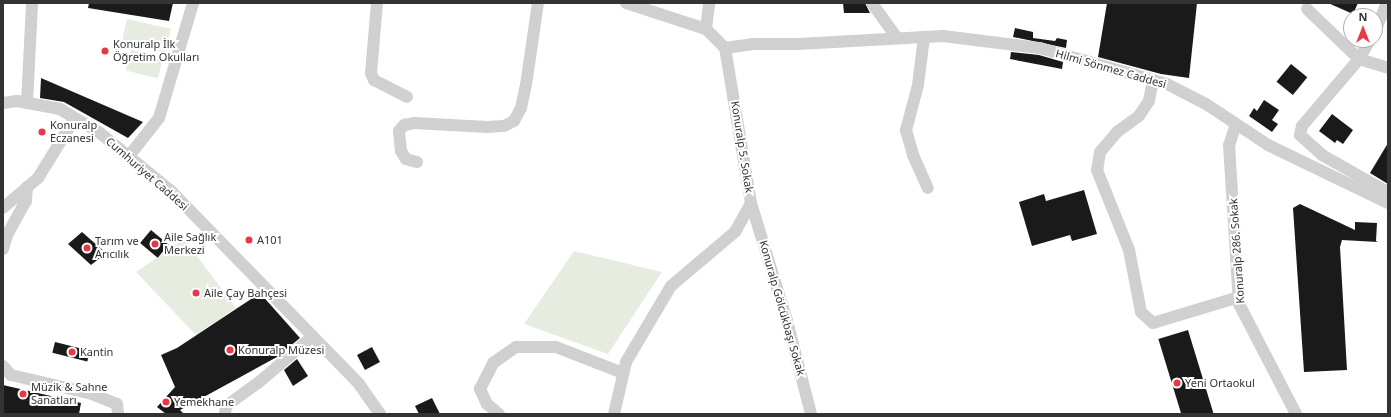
<!DOCTYPE html>
<meta charset="utf-8">
<style>
body{margin:0}
#map{position:relative;width:1391px;height:417px;overflow:hidden;background:#fff;font-family:"Noto Sans",sans-serif}
div>[style]{position:absolute}
.green>*{inset:0;background:#e6ecdf;transform-origin:0 0}
.building>*{inset:0;background:#1a1a1a;transform-origin:0 0}
.minor>*{height:12px;margin:-6px;padding:0 6px;transform-origin:6px;border-radius:6px;background:#d0d0d0}
.dots>*{width:11px;height:11px;translate:-50% -50%;box-sizing:border-box;border:2px solid #fff;border-radius:50%}
span{translate:-50% -50%;white-space:nowrap;text-align:center;line-height:1.15;-webkit-text-stroke:4px #fff;paint-order:stroke}
.poi-label{font-size:11px;color:#333}
.left{translate:0 -50%;text-align:left}
.street-label{font-size:11px;color:#333}
.frame{position:absolute;inset:0;border:4px solid #333;pointer-events:none}
.north{position:absolute;left:1343px;top:8px;width:40px;height:40px;box-sizing:border-box;background:#fff;border:1px solid #adadad;border-radius:50%;rotate:0deg;font-size:11px;font-weight:700;line-height:16px;text-align:center;color:#333}
.north::after{content:'';display:block;margin:auto;width:14px;height:18px;background:#e63946;clip-path:polygon(50% 0,100% 100%,50% 72%,0 100%)}
</style>
<div id="map">
<div class="green">
<div style="left:127px;top:19px;width:45px;height:24px;rotate:13deg"></div>
<div style="left:131px;top:50px;width:33px;height:21px;rotate:14deg"></div>
<div style="clip-path:polygon(184px 239px,236px 308px,196px 335px,136px 272px)"></div>
<div style="clip-path:polygon(574px 251px,662px 272px,608px 354px,524px 324px)"></div>
</div>
<div class="building">
<div style="clip-path:polygon(89px 3px,173px 3px,169px 21px,88px 8px)"></div>
<div style="clip-path:polygon(843px 3px,865px 3px,870px 13px,844px 13px)"></div>
<div style="clip-path:polygon(1107px 3px,1197px 3px,1189px 78px,1161px 74px,1098px 57px)"></div>
<div style="clip-path:polygon(1328px 3px,1358px 3px,1353px 14px)"></div>
<div style="clip-path:polygon(1015px 28px,1033px 32px,1033px 38px,1055px 41px,1057px 38px,1067px 40px,1066px 48px,1013px 37px)"></div>
<div style="clip-path:polygon(1011px 52px,1039px 55px,1063px 62px,1062px 69px,1010px 59px)"></div>
<div style="left:1291px;top:64px;width:21px;height:23px;rotate:39deg"></div>
<div style="clip-path:polygon(41px 78px,143px 122px,128px 138px,64px 102px,40px 98px)"></div>
<div style="clip-path:polygon(1264px 100px,1279px 110px,1272px 120px,1278px 124px,1272px 132px,1249px 116px,1254px 108px,1257px 111px)"></div>
<div style="clip-path:polygon(1332px 114px,1353px 130px,1343px 144px,1337px 140px,1335px 143px,1319px 131px)"></div>
<div style="clip-path:polygon(1388px 143px,1388px 184px,1370px 173px)"></div>
<div style="clip-path:polygon(1084px 190px,1097px 234px,1072px 241px,1070px 235px,1032px 246px,1019px 202px,1044px 194px,1046px 201px)"></div>
<div style="clip-path:polygon(1300px 204px,1355px 230px,1355px 222px,1377px 223px,1376px 241px,1378px 242px,1342px 240px,1340px 247px,1347px 370px,1304px 372px,1293px 208px)"></div>
<div style="left:151px;top:230px;width:23px;height:17px;rotate:40deg"></div>
<div style="clip-path:polygon(82px 232px,106px 253px,91px 265px,68px 244px)"></div>
<div style="clip-path:polygon(260px 293px,300px 338px,277px 357px,180px 410px,184px 414px,166px 414px,157px 407px,175px 387px,161px 355px,177px 348px)"></div>
<div style="left:1188px;top:330px;width:88px;height:31px;rotate:73deg"></div>
<div style="left:55px;top:342px;width:36px;height:11px;rotate:14deg"></div>
<div style="left:372px;top:347px;width:17px;height:17px;rotate:62deg"></div>
<div style="clip-path:polygon(297px 359px,308px 376px,293px 386px,284px 370px)"></div>
<div style="clip-path:polygon(3px 385px,81px 403px,79px 414px,3px 413px)"></div>
<div style="clip-path:polygon(432px 398px,440px 414px,419px 414px,415px 406px)"></div>
</div>
<div class="minor">
<div style="left:377px;top:3px;width:70px;rotate:94.9deg"></div>
<div style="left:371px;top:73px;width:8px;rotate:67deg"></div>
<div style="left:374px;top:80px;width:37px;rotate:27deg"></div>
<div style="left:626px;top:3px;width:84px;rotate:18deg"></div>
<div style="left:706px;top:29px;width:27px;rotate:45deg"></div>
<div style="left:872px;top:3px;width:43px;rotate:54.5deg"></div>
<div style="left:1307px;top:9px;width:72px;rotate:43.9deg"></div>
<div style="left:1359px;top:59px;width:30px;rotate:17deg"></div>
<div style="left:706px;top:29px;width:26px;rotate:-83deg"></div>
<div style="left:1375px;top:31px;width:30px;rotate:-67deg"></div>
<div style="left:924px;top:37px;width:48px;rotate:97.1deg"></div>
<div style="left:918px;top:85px;width:47px;rotate:104.9deg"></div>
<div style="left:906px;top:130px;width:26px;rotate:74deg"></div>
<div style="left:913px;top:155px;width:36px;rotate:66deg"></div>
<div style="left:1370px;top:40px;width:22px;rotate:120deg"></div>
<div style="left:1359px;top:59px;width:88px;rotate:130.4deg"></div>
<div style="left:1302px;top:126px;width:9px;rotate:103deg"></div>
<div style="left:1300px;top:135px;width:30px;rotate:42deg"></div>
<div style="left:1322px;top:155px;width:71px;rotate:29.4deg"></div>
<div style="left:1384px;top:190px;width:9px;rotate:63deg"></div>
<div style="left:725px;top:48px;width:27px;rotate:-8deg"></div>
<div style="left:752px;top:44px;width:46px"></div>
<div style="left:798px;top:44px;width:145px;rotate:-3.2deg"></div>
<div style="left:943px;top:36px;width:98px;rotate:7.1deg"></div>
<div style="left:1040px;top:48px;width:132px;rotate:15.8deg"></div>
<div style="left:1167px;top:84px;width:44px;rotate:27.1deg"></div>
<div style="left:1206px;top:104px;width:74px;rotate:33.5deg"></div>
<div style="left:1268px;top:145px;width:133px;rotate:25.8deg"></div>
<div style="left:1153px;top:80px;width:21px;rotate:101deg"></div>
<div style="left:1149px;top:101px;width:18px;rotate:124deg"></div>
<div style="left:1139px;top:116px;width:27px;rotate:144deg"></div>
<div style="left:1117px;top:132px;width:26px;rotate:130deg"></div>
<div style="left:1100px;top:152px;width:18px;rotate:99deg"></div>
<div style="left:1097px;top:170px;width:86px;rotate:68.2deg"></div>
<div style="left:1129px;top:250px;width:63px;rotate:79deg"></div>
<div style="left:1141px;top:312px;width:16px;rotate:43deg"></div>
<div style="left:1153px;top:323px;width:90px;rotate:-16.8deg"></div>
<div style="left:3px;top:103px;width:14px;rotate:-8deg"></div>
<div style="left:17px;top:101px;width:44px;rotate:10.5deg"></div>
<div style="left:60px;top:109px;width:47px;rotate:31deg"></div>
<div style="left:100px;top:133px;width:90px;rotate:39.2deg"></div>
<div style="left:170px;top:190px;width:271px;rotate:45.7deg"></div>
<div style="left:359px;top:384px;width:37px;rotate:55deg"></div>
<div style="left:27px;top:103px;width:100px;rotate:-87.1deg"></div>
<div style="left:1236px;top:124px;width:22px;rotate:108deg"></div>
<div style="left:1229px;top:145px;width:159px;rotate:86.4deg"></div>
<div style="left:1239px;top:304px;width:124px;rotate:62.6deg"></div>
<div style="left:129px;top:156px;width:48px;rotate:-51.7deg"></div>
<div style="left:159px;top:118px;width:120px;rotate:-73.5deg"></div>
<div style="left:417px;top:162px;width:11px;rotate:-165deg"></div>
<div style="left:406px;top:159px;width:9px;rotate:-122deg"></div>
<div style="left:401px;top:151px;width:20px;rotate:-96deg"></div>
<div style="left:399px;top:131px;width:8px;rotate:-50deg"></div>
<div style="left:404px;top:125px;width:10px;rotate:-11deg"></div>
<div style="left:414px;top:123px;width:74px;rotate:3.1deg"></div>
<div style="left:488px;top:127px;width:16px;rotate:-4deg"></div>
<div style="left:504px;top:126px;width:11px;rotate:-27deg"></div>
<div style="left:514px;top:121px;width:15px;rotate:-62deg"></div>
<div style="left:521px;top:108px;width:24px;rotate:-78deg"></div>
<div style="left:526px;top:85px;width:83px;rotate:-81.7deg"></div>
<div style="left:751px;top:203px;width:123px;rotate:73deg"></div>
<div style="left:787px;top:321px;width:96px;rotate:75.5deg"></div>
<div style="left:3px;top:208px;width:46px;rotate:-40.6deg"></div>
<div style="left:38px;top:178px;width:70px;rotate:-58.3deg"></div>
<div style="left:3px;top:249px;width:15px;rotate:-74deg"></div>
<div style="left:7px;top:235px;width:39px;rotate:-61deg"></div>
<div style="left:26px;top:201px;width:14px;rotate:-86deg"></div>
<div style="left:3px;top:366px;width:12px;rotate:48deg"></div>
<div style="left:11px;top:375px;width:83px;rotate:13.2deg"></div>
<div style="left:92px;top:394px;width:27px;rotate:22deg"></div>
<div style="left:117px;top:404px;width:10px;rotate:84deg"></div>
<div style="left:225px;top:414px;width:8px;rotate:-83deg"></div>
<div style="left:226px;top:406px;width:39px;rotate:-36deg"></div>
<div style="left:258px;top:383px;width:72px;rotate:-40.5deg"></div>
<div style="left:499px;top:414px;width:16px;rotate:-140deg"></div>
<div style="left:487px;top:404px;width:17px;rotate:-115deg"></div>
<div style="left:480px;top:389px;width:29px;rotate:-63deg"></div>
<div style="left:493px;top:363px;width:28px;rotate:-35deg"></div>
<div style="left:516px;top:347px;width:40px"></div>
<div style="left:556px;top:347px;width:72px;rotate:21.2deg"></div>
<div style="left:614px;top:414px;width:53px;rotate:-77deg"></div>
<div style="left:626px;top:362px;width:88px;rotate:-59.4deg"></div>
<div style="left:671px;top:286px;width:84px;rotate:-40.2deg"></div>
<div style="left:735px;top:232px;width:33px;rotate:-61deg"></div>
<div style="left:751px;top:203px;width:157px;rotate:-99.5deg"></div>
</div>
<div class="dots">
<div style="left:105px;top:51px;background:#e63946"></div>
<div style="left:42px;top:132px;background:#e63946"></div>
<div style="left:249px;top:240px;background:#e63946"></div>
<div style="left:155px;top:244px;background:#e63946"></div>
<div style="left:87px;top:248px;background:#e63946"></div>
<div style="left:196px;top:293px;background:#e63946"></div>
<div style="left:230px;top:350px;background:#e63946"></div>
<div style="left:72px;top:352px;background:#e63946"></div>
<div style="left:1177px;top:383px;background:#e63946"></div>
<div style="left:23px;top:394px;background:#e63946"></div>
<div style="left:166px;top:402px;background:#e63946"></div>
</div>
<div class="poi-label">
<span class="left" style="left:113px;top:51px">Konuralp İlk<br>Öğretim Okulları</span>
<span class="left" style="left:50px;top:132px">Konuralp<br>Eczanesi</span>
<span class="left" style="left:164px;top:244px">Aile Sağlık<br>Merkezi</span>
<span class="left" style="left:257px;top:240px">A101</span>
<span class="left" style="left:95px;top:248px">Tarım ve<br>Arıcılık</span>
<span class="left" style="left:204px;top:293px">Aile Çay Bahçesi</span>
<span class="left" style="left:238px;top:350px">Konuralp Müzesi</span>
<span class="left" style="left:80px;top:352px">Kantin</span>
<span class="left" style="left:1185px;top:383px">Yeni Ortaokul</span>
<span class="left" style="left:31px;top:394px">Müzik &amp; Sahne<br>Sanatları</span>
<span class="left" style="left:174px;top:402px">Yemekhane</span>
</div>
<div class="street-label">
<span style="left:1111px;top:69px;rotate:16deg">Hilmi Sönmez Caddesi</span>
<span style="left:742px;top:147px;rotate:81deg">Konuralp 5. Sokak</span>
<span style="left:147px;top:174px;rotate:41deg">Cumhuriyet Caddesi</span>
<span style="left:1237px;top:251px;rotate:-94deg">Konuralp 286. Sokak</span>
<span style="left:782px;top:308px;rotate:74deg">Konuralp Gölcükbaşı Sokak</span>
</div>
<div class="frame"></div>
<div class="north">N</div>
</div>
